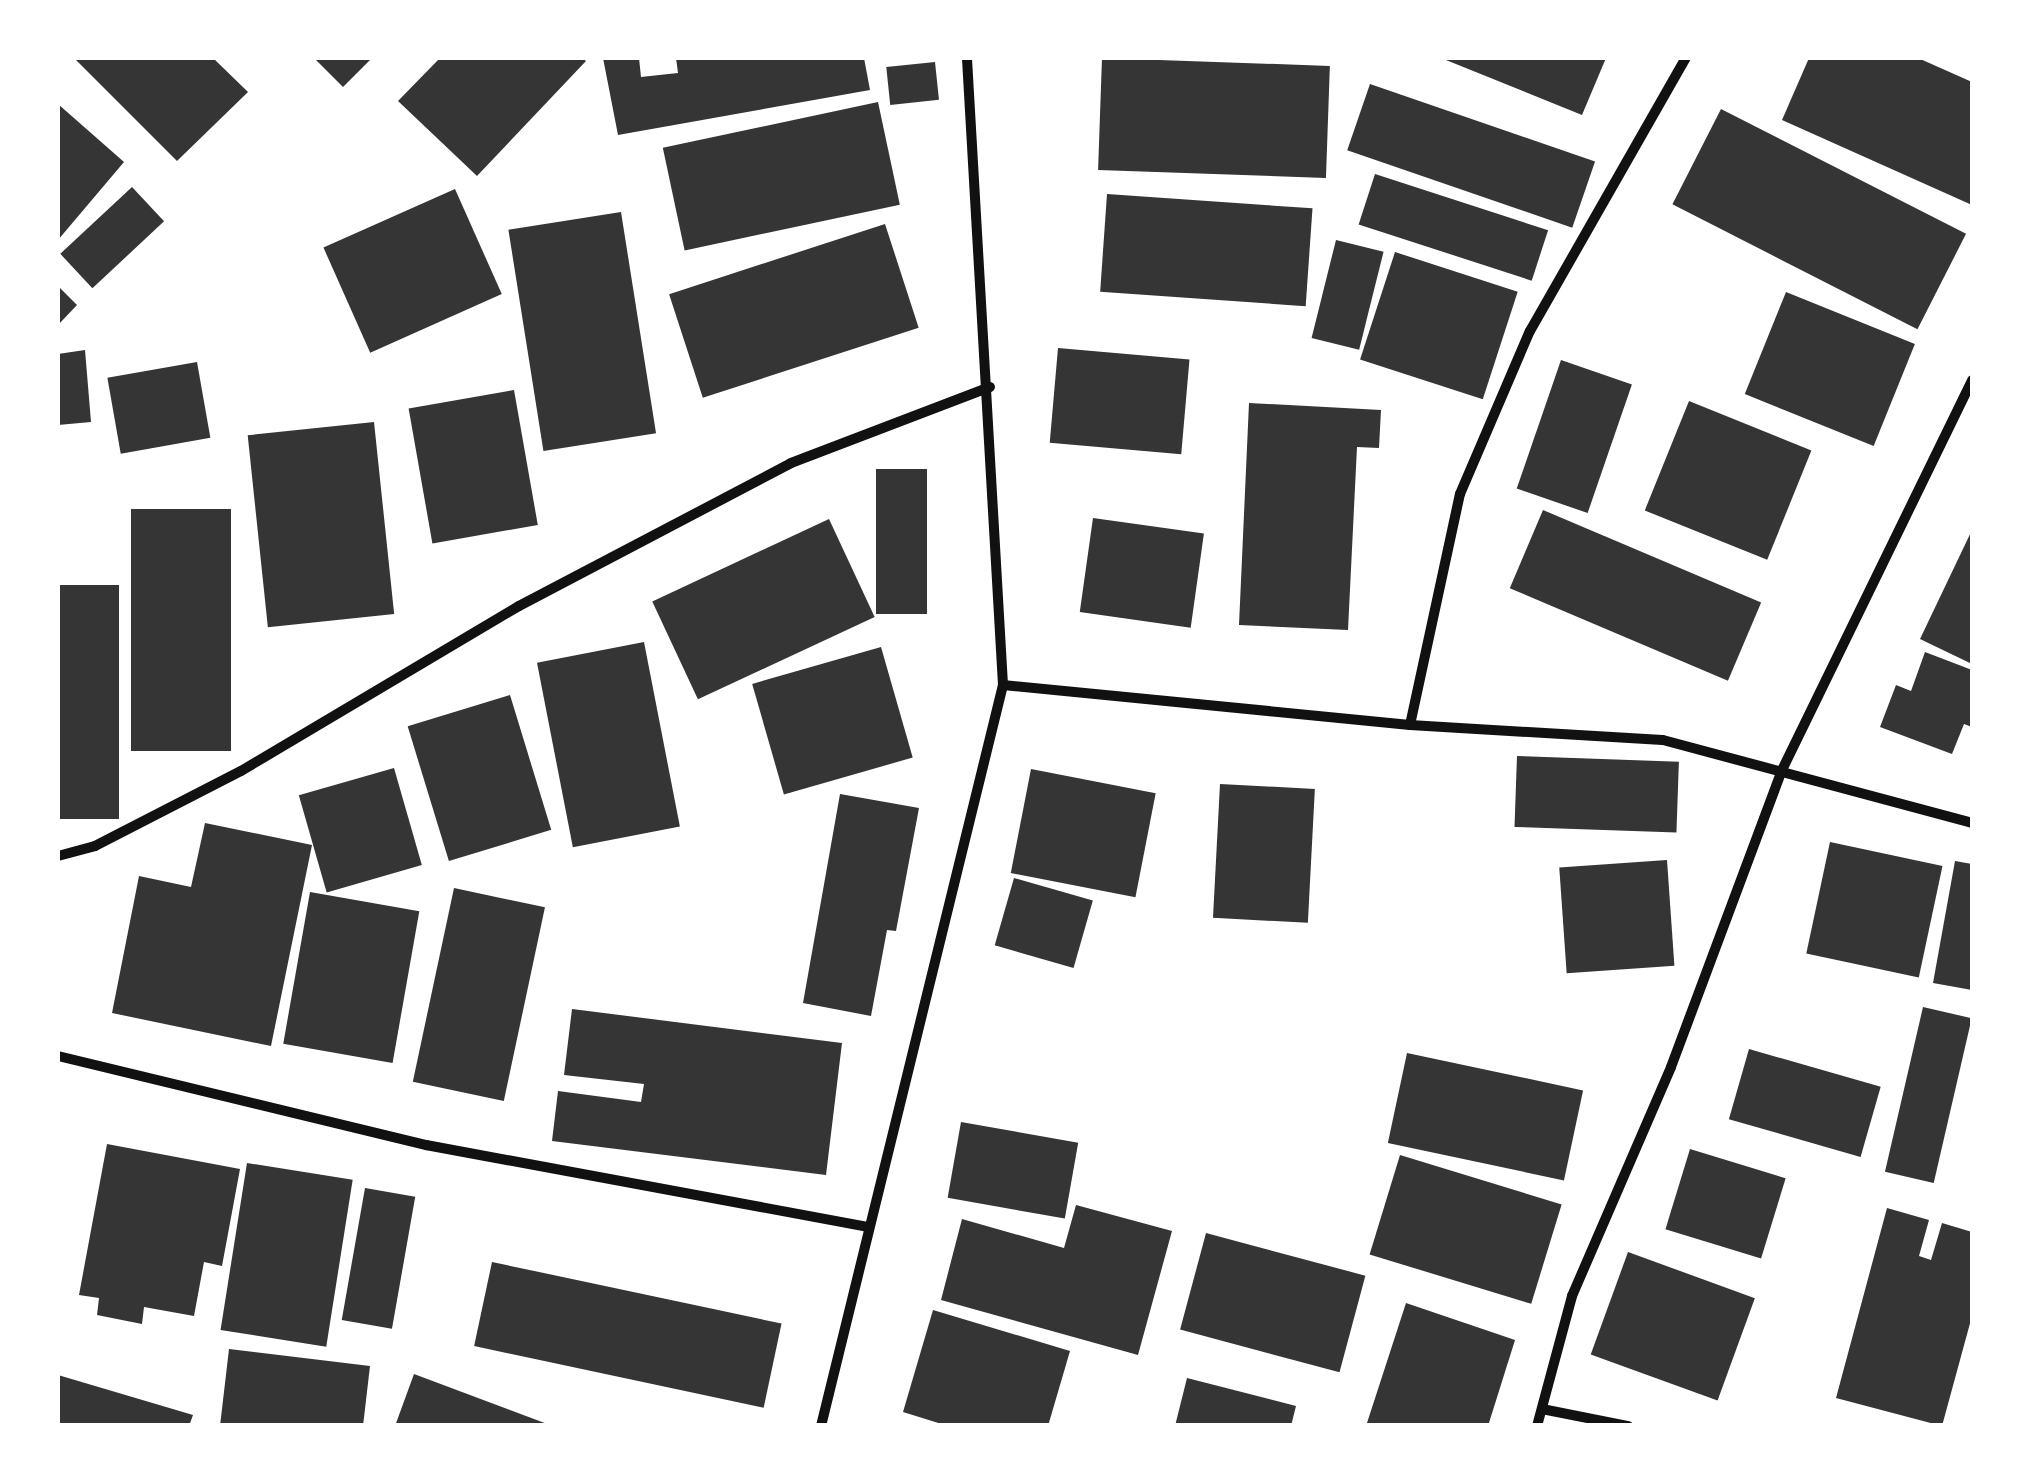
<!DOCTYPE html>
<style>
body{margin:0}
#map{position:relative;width:2030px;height:1483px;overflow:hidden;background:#fff;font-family:Overpass,sans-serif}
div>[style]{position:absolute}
.building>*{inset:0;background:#353535;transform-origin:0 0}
.minor>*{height:10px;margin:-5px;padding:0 5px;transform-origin:5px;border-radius:5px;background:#111}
span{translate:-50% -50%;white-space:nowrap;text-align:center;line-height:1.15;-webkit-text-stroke:10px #fff;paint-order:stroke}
.frame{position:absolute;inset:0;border:60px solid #fff;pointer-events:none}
</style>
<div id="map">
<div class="building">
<div style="clip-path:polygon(74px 58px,213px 58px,248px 92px,177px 161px)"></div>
<div style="clip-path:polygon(314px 58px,372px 58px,343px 87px)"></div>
<div style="clip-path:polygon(440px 58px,582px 58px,586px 61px,477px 176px,398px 101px)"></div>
<div style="clip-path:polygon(603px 58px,639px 58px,641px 77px,678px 73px,676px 58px,864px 58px,870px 90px,618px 135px)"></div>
<div style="left:1102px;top:58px;width:228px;height:112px;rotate:2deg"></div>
<div style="clip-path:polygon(1441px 58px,1606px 58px,1582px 115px)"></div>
<div style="clip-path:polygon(1809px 58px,1918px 58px,1972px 82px,1972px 205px,1782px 120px)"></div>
<div style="left:935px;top:62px;width:38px;height:49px;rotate:84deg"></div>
<div style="left:1370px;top:84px;width:238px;height:70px;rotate:19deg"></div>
<div style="left:878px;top:102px;width:105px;height:220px;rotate:78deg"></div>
<div style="clip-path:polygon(58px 104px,124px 162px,58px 240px)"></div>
<div style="left:1721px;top:109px;width:275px;height:107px;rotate:27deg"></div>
<div style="left:1375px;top:174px;width:182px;height:53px;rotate:18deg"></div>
<div style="left:132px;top:187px;width:47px;height:98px;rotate:47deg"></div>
<div style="left:455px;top:189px;width:115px;height:144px;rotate:66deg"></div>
<div style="left:1107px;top:194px;width:206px;height:98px;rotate:4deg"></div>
<div style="left:621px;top:212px;width:224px;height:114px;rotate:81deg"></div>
<div style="left:885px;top:224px;width:109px;height:227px;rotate:72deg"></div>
<div style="left:1336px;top:240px;width:49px;height:101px;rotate:14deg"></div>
<div style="left:1395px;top:252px;width:129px;height:113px;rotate:18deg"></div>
<div style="clip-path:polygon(58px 286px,77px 305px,58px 325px)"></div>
<div style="left:1786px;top:292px;width:139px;height:110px;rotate:22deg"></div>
<div style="left:1058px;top:348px;width:132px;height:95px;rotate:5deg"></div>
<div style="clip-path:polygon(85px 350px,91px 422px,58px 425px,58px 354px)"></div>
<div style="left:1561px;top:360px;width:75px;height:136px;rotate:19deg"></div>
<div style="left:197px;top:362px;width:77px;height:91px;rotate:80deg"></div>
<div style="left:514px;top:390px;width:137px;height:107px;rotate:80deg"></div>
<div style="left:1689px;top:401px;width:132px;height:118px;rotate:22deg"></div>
<div style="clip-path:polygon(1249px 403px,1381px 410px,1379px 448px,1357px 447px,1348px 630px,1239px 625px)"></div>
<div style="left:374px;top:422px;width:193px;height:127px;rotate:84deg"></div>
<div style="left:876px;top:469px;width:51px;height:145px"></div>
<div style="left:131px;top:509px;width:100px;height:242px"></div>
<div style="left:1543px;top:510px;width:237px;height:85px;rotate:23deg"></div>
<div style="left:1093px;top:518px;width:112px;height:95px;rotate:8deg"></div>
<div style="left:829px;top:519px;width:108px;height:195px;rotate:65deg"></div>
<div style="clip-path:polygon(1972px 530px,1972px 664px,1920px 639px)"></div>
<div style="left:58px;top:585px;width:61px;height:234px"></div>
<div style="left:644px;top:642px;width:188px;height:109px;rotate:79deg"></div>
<div style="left:881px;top:647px;width:115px;height:134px;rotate:74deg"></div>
<div style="clip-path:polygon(1925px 652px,1972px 670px,1972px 727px,1964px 724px,1952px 754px,1880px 727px,1896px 685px,1911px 691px)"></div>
<div style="left:510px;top:695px;width:141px;height:107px;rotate:73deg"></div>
<div style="left:1517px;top:756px;width:162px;height:71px;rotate:2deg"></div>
<div style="left:394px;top:768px;width:101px;height:99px;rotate:74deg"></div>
<div style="left:1031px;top:769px;width:127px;height:106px;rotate:11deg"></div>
<div style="left:1220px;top:784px;width:95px;height:134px;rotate:3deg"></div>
<div style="clip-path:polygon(840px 794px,919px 808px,896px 931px,887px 930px,871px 1016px,803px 1003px)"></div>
<div style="clip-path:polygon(205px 823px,312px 845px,271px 1046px,112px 1013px,139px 876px,191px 887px)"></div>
<div style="left:1830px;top:842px;width:115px;height:114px;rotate:12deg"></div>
<div style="left:1667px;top:860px;width:106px;height:108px;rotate:86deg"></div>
<div style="clip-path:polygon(1955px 861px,1972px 864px,1972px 990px,1933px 983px)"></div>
<div style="left:1014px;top:878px;width:82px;height:70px;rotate:16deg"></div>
<div style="left:454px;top:888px;width:93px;height:198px;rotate:12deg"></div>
<div style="left:310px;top:892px;width:111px;height:154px;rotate:10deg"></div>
<div style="left:1923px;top:1007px;width:50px;height:169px;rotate:13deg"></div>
<div style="clip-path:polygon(572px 1009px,842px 1043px,826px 1175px,552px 1141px,558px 1091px,641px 1102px,644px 1084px,564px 1075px)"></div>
<div style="left:1749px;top:1049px;width:137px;height:73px;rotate:16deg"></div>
<div style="left:1407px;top:1053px;width:180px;height:92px;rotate:12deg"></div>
<div style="left:961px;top:1122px;width:119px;height:77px;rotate:10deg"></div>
<div style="clip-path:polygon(107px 1144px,240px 1169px,222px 1266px,204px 1262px,194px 1316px,144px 1307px,142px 1324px,97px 1315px,99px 1298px,79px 1295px)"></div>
<div style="left:1690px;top:1149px;width:100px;height:84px;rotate:17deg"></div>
<div style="left:1400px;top:1155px;width:169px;height:104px;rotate:17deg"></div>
<div style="left:247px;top:1163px;width:107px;height:169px;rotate:9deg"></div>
<div style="left:365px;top:1188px;width:51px;height:134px;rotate:10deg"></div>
<div style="clip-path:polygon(1076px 1205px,1172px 1231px,1138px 1355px,941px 1300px,962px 1219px,1064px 1248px)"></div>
<div style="clip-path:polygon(1887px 1208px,1929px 1220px,1919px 1256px,1931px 1260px,1942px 1223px,1972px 1232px,1972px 1316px,1942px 1426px,1836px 1398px)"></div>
<div style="left:1206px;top:1233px;width:165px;height:100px;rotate:15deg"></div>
<div style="left:1628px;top:1252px;width:135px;height:109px;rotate:20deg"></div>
<div style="left:492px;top:1262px;width:296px;height:86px;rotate:12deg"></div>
<div style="clip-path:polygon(1406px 1303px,1515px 1340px,1488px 1426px,1366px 1426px)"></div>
<div style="clip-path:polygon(933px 1310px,1070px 1351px,1048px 1426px,948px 1426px,903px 1412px)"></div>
<div style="clip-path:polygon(229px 1349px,370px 1366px,363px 1426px,220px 1426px)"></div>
<div style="clip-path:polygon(414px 1374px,550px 1425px,550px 1426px,395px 1426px)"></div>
<div style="clip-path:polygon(58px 1375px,193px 1415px,189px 1426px,58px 1426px)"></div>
<div style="clip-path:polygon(1187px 1378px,1296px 1406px,1291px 1426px,1175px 1426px)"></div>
</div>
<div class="minor">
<div style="left:1003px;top:685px;width:409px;rotate:5.6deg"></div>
<div style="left:1410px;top:725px;width:253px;rotate:3.4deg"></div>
<div style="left:1663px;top:740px;width:320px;rotate:15deg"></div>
<div style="left:1410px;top:725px;width:236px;rotate:-77.8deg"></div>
<div style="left:1460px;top:494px;width:177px;rotate:-66.8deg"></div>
<div style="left:1530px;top:331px;width:314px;rotate:-60.3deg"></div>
<div style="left:58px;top:856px;width:38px;rotate:-15deg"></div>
<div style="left:95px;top:846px;width:164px;rotate:-27.2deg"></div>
<div style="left:241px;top:771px;width:323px;rotate:-30.7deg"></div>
<div style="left:519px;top:606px;width:307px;rotate:-27.7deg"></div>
<div style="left:791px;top:463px;width:213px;rotate:-20.9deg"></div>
<div style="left:58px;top:1056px;width:379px;rotate:13.6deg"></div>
<div style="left:426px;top:1145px;width:449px;rotate:10.5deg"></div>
<div style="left:1542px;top:1409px;width:88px;rotate:11.2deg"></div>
<div style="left:821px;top:1426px;width:763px;rotate:-76.2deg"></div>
<div style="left:1003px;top:685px;width:628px;rotate:-93.29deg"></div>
<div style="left:1537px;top:1426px;width:135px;rotate:-74.9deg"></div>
<div style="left:1572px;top:1296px;width:249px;rotate:-66.6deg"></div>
<div style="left:1671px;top:1067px;width:317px;rotate:-69.5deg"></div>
<div style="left:1782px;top:770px;width:434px;rotate:-64deg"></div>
</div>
<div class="frame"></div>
</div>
